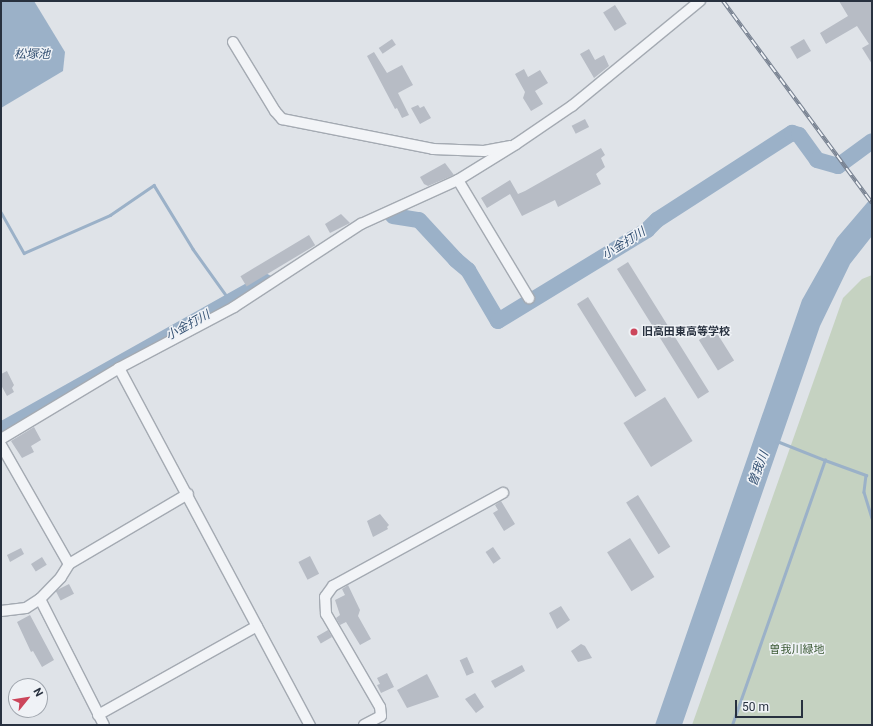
<!DOCTYPE html>
<meta charset="utf-8">
<style>
body{margin:0}
#map{position:relative;width:873px;height:726px;overflow:hidden;background:#dfe3e8;font-family:Roboto,"Noto Sans JP",sans-serif}
div>[style]{position:absolute}
.green>*{inset:0;background:#c5d2c1}
.water>*{inset:0;background:#9bb1c8}
.stream>*{height:2.5px;margin:-1.25px;padding:0 1.25px;transform-origin:1.25px;border-radius:1.25px;background:#9bb1c8}
.river>*{height:16px;margin:-8px;padding:0 8px;transform-origin:8px;border-radius:8px;background:#9bb1c8}
.building>*{inset:0;background:#b7bcc5;transform-origin:0 0}
.roads{filter:drop-shadow(1px 0 #a4aab2) drop-shadow(-1px 0 #a4aab2) drop-shadow(0 1px #a4aab2) drop-shadow(0 -1px #a4aab2)}
.minor>*{height:10px;margin:-5px;padding:0 5px;transform-origin:5px;border-radius:5px;background:#f2f4f7}
.rail>*{height:4px;margin-top:-2px;transform-origin:0;background:repeating-linear-gradient(90deg,#eff2f6 0 8px,#798392 0 16px);box-sizing:border-box;border-block:1px solid #798392}
.dots>*{width:11px;height:11px;translate:-50% -50%;box-sizing:border-box;border:2px solid #eff2f6;border-radius:50%}
span{translate:-50% -50%;white-space:nowrap;text-align:center;line-height:1.15;-webkit-text-stroke:3px #eff2f6;paint-order:stroke}
.poi-label{font-size:11px;color:#28313f;font-weight:700}
.left{translate:0 -50%;text-align:left}
.park-label{font-size:11px;color:#3d5b36}
.water-label{font-size:12px;color:#335072;font-style:italic}
.frame{position:absolute;inset:0;border:2px solid #28313f;pointer-events:none}
.north{position:absolute;left:8px;top:678px;width:40px;height:40px;box-sizing:border-box;background:#eff2f6;border:1px solid #9fa5ad;border-radius:50%;rotate:60deg;font-size:11px;font-weight:700;line-height:16px;text-align:center;color:#28313f}
.north::after{content:'';display:block;margin:auto;width:14px;height:18px;background:#cc465b;clip-path:polygon(50% 0,100% 100%,50% 72%,0 100%)}
.scale{position:absolute;left:735px;top:700px;width:68px;height:18px;box-sizing:border-box;border:2px solid #28313f;border-top:0;padding-left:5px;font-size:12px;line-height:14px;white-space:nowrap;color:#28313f;-webkit-text-stroke:3px #eff2f6;paint-order:stroke}
</style>
<div id="map">
<div class="green">
<div style="clip-path:polygon(872px 275px,872px 725px,692px 725px,843px 298px,862px 279px)"></div>
</div>
<div class="water">
<div style="clip-path:polygon(1px 1px,34px 1px,65px 52px,63px 71px,1px 108px)"></div>
<div style="clip-path:polygon(872px 197px,872px 236px,850px 264px,820px 326px,682px 725px,655px 725px,802px 300px,837px 238px)"></div>
</div>
<div class="stream">
<div style="left:1px;top:212px;width:47px;rotate:60.7deg"></div>
<div style="left:24px;top:253px;width:94px;rotate:-23.8deg"></div>
<div style="left:110px;top:215px;width:53px;rotate:-34.3deg"></div>
<div style="left:154px;top:185px;width:75px;rotate:58.6deg"></div>
<div style="left:193px;top:249px;width:65px;rotate:54.4deg"></div>
<div style="left:777px;top:441px;width:52px;rotate:21.6deg"></div>
<div style="left:732px;top:725px;width:281px;rotate:-70.7deg"></div>
<div style="left:825px;top:460px;width:44px;rotate:20.1deg"></div>
<div style="left:866px;top:475px;width:17px;rotate:97deg"></div>
<div style="left:864px;top:492px;width:27px;rotate:73deg"></div>
</div>
<div class="river">
<div style="left:393px;top:216px;width:26px;rotate:9deg"></div>
<div style="left:419px;top:220px;width:54px;rotate:47.2deg"></div>
<div style="left:456px;top:260px;width:16px;rotate:40deg"></div>
<div style="left:468px;top:270px;width:59px;rotate:59.5deg"></div>
<div style="left:498px;top:321px;width:175px;rotate:-31.4deg"></div>
<div style="left:647px;top:230px;width:14px;rotate:-45deg"></div>
<div style="left:657px;top:220px;width:161px;rotate:-32.8deg"></div>
<div style="left:792px;top:133px;width:7px;rotate:16deg"></div>
<div style="left:799px;top:135px;width:31px;rotate:54deg"></div>
<div style="left:817px;top:160px;width:22px;rotate:16deg"></div>
<div style="left:838px;top:166px;width:42px;rotate:-36.3deg"></div>
<div style="left:1px;top:430px;width:303px;rotate:-29.3deg"></div>
</div>
<div class="building">
<div style="clip-path:polygon(839px 1px,872px 1px,872px 64px,862px 48px,869px 44px,857px 26px,826px 44px,820px 33px,848px 16px)"></div>
<div style="left:615px;top:5px;width:22px;height:14px;rotate:58deg"></div>
<div style="left:392px;top:39px;width:7px;height:16px;rotate:56deg"></div>
<div style="left:804px;top:39px;width:14px;height:16px;rotate:60deg"></div>
<div style="clip-path:polygon(589px 49px,595px 60px,604px 55px,609px 66px,594px 78px,580px 54px)"></div>
<div style="clip-path:polygon(374px 52px,387px 73px,402px 65px,413px 85px,398px 93px,409px 115px,402px 118px,397px 108px,395px 109px,367px 56px)"></div>
<div style="clip-path:polygon(524px 69px,528px 77px,540px 70px,548px 83px,535px 91px,543px 104px,531px 111px,523px 98px,525px 92px,515px 74px)"></div>
<div style="clip-path:polygon(418px 105px,420px 108px,424px 106px,431px 118px,420px 124px,411px 108px)"></div>
<div style="left:585px;top:119px;width:9px;height:15px;rotate:63deg"></div>
<div style="clip-path:polygon(601px 148px,605px 155px,601px 158px,605px 167px,596px 174px,601px 184px,558px 207px,555px 200px,522px 216px,510px 194px,487px 208px,481px 198px,510px 180px,518px 194px,525px 191px)"></div>
<div style="clip-path:polygon(445px 163px,454px 175px,428px 186px,424px 184px,420px 177px)"></div>
<div style="clip-path:polygon(341px 214px,350px 223px,330px 233px,325px 224px)"></div>
<div style="left:309px;top:235px;width:12px;height:80px;rotate:59deg"></div>
<div style="left:628px;top:262px;width:153px;height:13px;rotate:58deg"></div>
<div style="left:588px;top:297px;width:110px;height:13px;rotate:58deg"></div>
<div style="left:715px;top:330px;width:36px;height:19px;rotate:58deg"></div>
<div style="clip-path:polygon(7px 371px,14px 385px,12px 388px,14px 392px,7px 396px,1px 385px,1px 374px)"></div>
<div style="left:665px;top:397px;width:52px;height:49px;rotate:58deg"></div>
<div style="clip-path:polygon(34px 427px,41px 440px,31px 446px,34px 452px,22px 458px,11px 441px)"></div>
<div style="left:638px;top:495px;width:61px;height:14px;rotate:58deg"></div>
<div style="clip-path:polygon(501px 501px,515px 524px,504px 531px,493px 513px,498px 510px,495px 505px)"></div>
<div style="clip-path:polygon(380px 514px,389px 525px,387px 527px,388px 529px,373px 537px,367px 521px)"></div>
<div style="left:630px;top:538px;width:46px;height:27px;rotate:58deg"></div>
<div style="left:493px;top:547px;width:14px;height:9px;rotate:56deg"></div>
<div style="clip-path:polygon(21px 548px,24px 554px,10px 562px,7px 555px)"></div>
<div style="left:310px;top:556px;width:20px;height:13px;rotate:63deg"></div>
<div style="left:42px;top:557px;width:9px;height:13px;rotate:58deg"></div>
<div style="left:69px;top:584px;width:11px;height:15px;rotate:63deg"></div>
<div style="clip-path:polygon(348px 585px,360px 610px,358px 616px,371px 639px,360px 645px,346px 622px,340px 625px,336px 618px,340px 615px,335px 600px,345px 595px,342px 589px)"></div>
<div style="clip-path:polygon(561px 606px,570px 620px,557px 629px,549px 613px)"></div>
<div style="clip-path:polygon(30px 615px,54px 660px,42px 667px,33px 651px,31px 652px,17px 622px)"></div>
<div style="left:328px;top:630px;width:8px;height:13px;rotate:60deg"></div>
<div style="clip-path:polygon(581px 644px,585px 646px,592px 658px,578px 662px,571px 651px)"></div>
<div style="left:467px;top:657px;width:17px;height:8px;rotate:66deg"></div>
<div style="clip-path:polygon(522px 665px,525px 671px,495px 688px,491px 681px)"></div>
<div style="clip-path:polygon(387px 673px,394px 687px,381px 693px,377px 685px,380px 684px,377px 678px)"></div>
<div style="clip-path:polygon(427px 674px,439px 697px,407px 708px,397px 690px)"></div>
<div style="clip-path:polygon(475px 693px,484px 707px,476px 713px,465px 699px)"></div>
</div>
<div class="roads">
<div class="minor">
<div style="left:233px;top:42px;width:81px;rotate:58.7deg"></div>
<div style="left:275px;top:111px;width:11px;rotate:49deg"></div>
<div style="left:282px;top:119px;width:154px;rotate:11.2deg"></div>
<div style="left:433px;top:149px;width:51px;rotate:2.2deg"></div>
<div style="left:484px;top:151px;width:26px;rotate:-11deg"></div>
<div style="left:458px;top:180px;width:138px;rotate:59deg"></div>
<div style="left:119px;top:368px;width:405px;rotate:61.9deg"></div>
<div style="left:1px;top:439px;width:138px;rotate:-31deg"></div>
<div style="left:119px;top:368px;width:130px;rotate:-27.9deg"></div>
<div style="left:234px;top:307px;width:152px;rotate:-33.2deg"></div>
<div style="left:361px;top:224px;width:107px;rotate:-24.4deg"></div>
<div style="left:458px;top:180px;width:68px;rotate:-31.8deg"></div>
<div style="left:516px;top:144px;width:68px;rotate:-34.2deg"></div>
<div style="left:572px;top:106px;width:166px;rotate:-39.4deg"></div>
<div style="left:1px;top:445px;width:137px;rotate:60.3deg"></div>
<div style="left:40px;top:599px;width:141px;rotate:63.1deg"></div>
<div style="left:1px;top:611px;width:25px;rotate:-7deg"></div>
<div style="left:26px;top:608px;width:17px;rotate:-33deg"></div>
<div style="left:40px;top:599px;width:30px;rotate:-46deg"></div>
<div style="left:61px;top:577px;width:15px;rotate:-58deg"></div>
<div style="left:69px;top:564px;width:138px;rotate:-30.5deg"></div>
<div style="left:98px;top:715px;width:182px;rotate:-29.2deg"></div>
<div style="left:364px;top:725px;width:19px;rotate:-28deg"></div>
<div style="left:381px;top:716px;width:9px;rotate:-96deg"></div>
<div style="left:380px;top:707px;width:108px;rotate:-120.1deg"></div>
<div style="left:326px;top:614px;width:17px;rotate:-93deg"></div>
<div style="left:325px;top:597px;width:14px;rotate:-54deg"></div>
<div style="left:333px;top:586px;width:194px;rotate:-28.7deg"></div>
</div>
</div>
<div class="rail">
<div style="left:723px;top:1px;width:251px;rotate:53.6deg"></div>
</div>
<div class="dots">
<div style="left:634px;top:332px;background:#cc465b"></div>
</div>
<div class="poi-label">
<span class="left" style="left:642px;top:332px">旧高田東高等学校</span>
</div>
<div class="park-label">
<span style="left:797px;top:650px">曽我川緑地</span>
</div>
<div class="water-label">
<span style="left:32px;top:55px">松塚池</span>
<span style="left:624px;top:244px;rotate:-32deg">小金打川</span>
<span style="left:188px;top:326px;rotate:-29deg">小金打川</span>
<span style="left:759px;top:469px;rotate:-70deg">曽我川</span>
</div>
<div class="frame"></div>
<div class="north">N</div>
<div class="scale">50 m</div>
</div>
